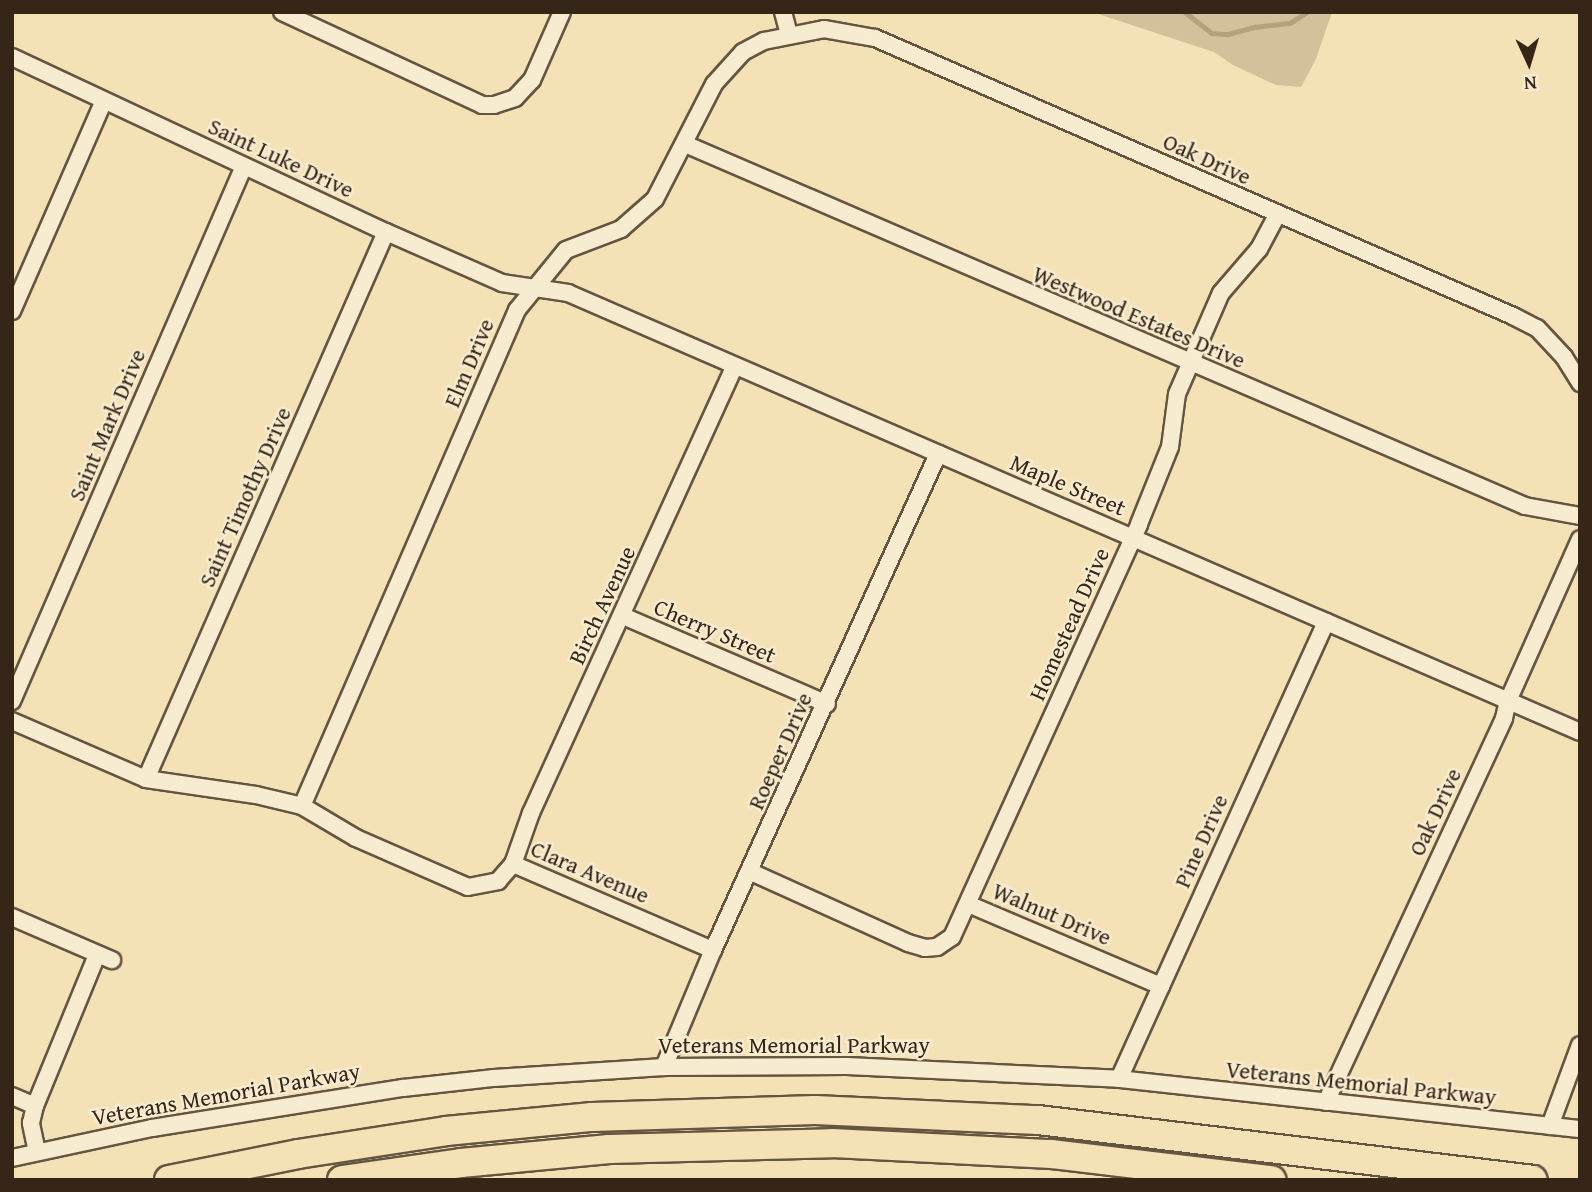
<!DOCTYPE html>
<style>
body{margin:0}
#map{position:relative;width:1592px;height:1192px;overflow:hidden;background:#f5e1b6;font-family:"Gentium Book Plus",serif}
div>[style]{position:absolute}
.green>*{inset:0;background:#d4c19b}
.stream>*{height:4.5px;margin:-2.25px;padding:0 2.25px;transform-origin:2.25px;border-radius:2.25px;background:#b4a180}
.roads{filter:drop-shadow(2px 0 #655540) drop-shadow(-2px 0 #655540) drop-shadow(0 2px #655540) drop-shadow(0 -2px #655540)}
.street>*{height:16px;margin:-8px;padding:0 8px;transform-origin:8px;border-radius:8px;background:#f8ecd0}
.highway>*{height:28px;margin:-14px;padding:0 14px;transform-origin:14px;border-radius:14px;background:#f5e1b6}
span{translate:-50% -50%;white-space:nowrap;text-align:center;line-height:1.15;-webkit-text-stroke:5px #f8ecd0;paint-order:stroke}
.street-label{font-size:23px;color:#352618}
.frame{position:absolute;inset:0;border:14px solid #352618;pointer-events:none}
.north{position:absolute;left:1494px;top:28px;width:70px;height:70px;-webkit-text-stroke:5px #f8ecd0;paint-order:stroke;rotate:176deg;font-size:19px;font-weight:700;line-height:28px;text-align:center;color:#352618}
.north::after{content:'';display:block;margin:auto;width:24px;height:32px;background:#352618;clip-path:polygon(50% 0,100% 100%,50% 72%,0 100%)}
</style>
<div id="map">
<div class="green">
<div style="clip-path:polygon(1092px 12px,1332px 12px,1316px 59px,1301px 87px,1276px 85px,1233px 65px,1214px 52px)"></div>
</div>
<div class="stream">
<div style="left:1185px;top:12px;width:34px;rotate:38deg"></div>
<div style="left:1212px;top:33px;width:16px;rotate:4deg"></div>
<div style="left:1228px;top:34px;width:28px;rotate:-15deg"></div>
<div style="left:1255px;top:27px;width:35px;rotate:-7deg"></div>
<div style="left:1290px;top:23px;width:20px;rotate:-33deg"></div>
</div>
<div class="roads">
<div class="street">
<div style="left:282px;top:12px;width:221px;rotate:24.9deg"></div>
<div style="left:482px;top:105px;width:12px"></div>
<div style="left:494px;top:105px;width:22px;rotate:-18deg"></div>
<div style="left:515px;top:98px;width:25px;rotate:-47deg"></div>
<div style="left:532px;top:80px;width:74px;rotate:-66.2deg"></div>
<div style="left:783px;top:12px;width:23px;rotate:75deg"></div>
<div style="left:12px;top:57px;width:413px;rotate:25.1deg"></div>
<div style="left:386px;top:232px;width:127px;rotate:23.7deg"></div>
<div style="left:502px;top:283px;width:67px;rotate:8.6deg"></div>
<div style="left:568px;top:293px;width:1103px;rotate:23.45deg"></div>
<div style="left:685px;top:144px;width:915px;rotate:23.31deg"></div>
<div style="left:1525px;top:506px;width:56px;rotate:10.3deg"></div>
<div style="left:12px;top:311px;width:230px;rotate:-66.4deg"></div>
<div style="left:623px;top:616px;width:222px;rotate:23.3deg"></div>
<div style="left:12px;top:701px;width:583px;rotate:-66.56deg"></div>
<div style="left:12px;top:721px;width:146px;rotate:23.4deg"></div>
<div style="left:146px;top:779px;width:111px;rotate:8.3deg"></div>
<div style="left:256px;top:795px;width:47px;rotate:13.4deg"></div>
<div style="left:302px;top:806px;width:63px;rotate:30.7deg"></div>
<div style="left:356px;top:838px;width:122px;rotate:23.6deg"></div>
<div style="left:468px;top:887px;width:31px;rotate:-11deg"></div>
<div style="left:498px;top:881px;width:23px;rotate:-49deg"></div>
<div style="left:513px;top:864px;width:54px;rotate:-70.6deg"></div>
<div style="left:531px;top:813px;width:491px;rotate:-65.5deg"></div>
<div style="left:146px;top:779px;width:597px;rotate:-66.31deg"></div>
<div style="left:302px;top:806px;width:541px;rotate:-66.56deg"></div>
<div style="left:517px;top:310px;width:77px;rotate:-50.8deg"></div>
<div style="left:566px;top:250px;width:59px;rotate:-20.9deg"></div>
<div style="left:621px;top:229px;width:45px;rotate:-41.4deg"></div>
<div style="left:655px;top:199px;width:129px;rotate:-62.8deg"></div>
<div style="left:714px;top:84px;width:43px;rotate:-47.8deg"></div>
<div style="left:743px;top:52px;width:24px;rotate:-28deg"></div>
<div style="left:764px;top:41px;width:61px;rotate:-11.3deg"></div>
<div style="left:824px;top:29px;width:52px;rotate:10deg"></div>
<div style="left:875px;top:38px;width:696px;rotate:23.54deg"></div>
<div style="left:1513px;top:316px;width:27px;rotate:27deg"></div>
<div style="left:1537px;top:328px;width:40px;rotate:47deg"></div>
<div style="left:1564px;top:357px;width:31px;rotate:58deg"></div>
<div style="left:513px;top:864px;width:218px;rotate:23.3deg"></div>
<div style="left:751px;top:872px;width:172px;rotate:24.3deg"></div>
<div style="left:908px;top:943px;width:18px;rotate:16deg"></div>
<div style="left:925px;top:948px;width:12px;rotate:-5deg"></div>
<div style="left:937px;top:947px;width:18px;rotate:-34deg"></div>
<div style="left:952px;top:937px;width:453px;rotate:-65.6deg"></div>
<div style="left:1139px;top:524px;width:83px;rotate:-68.1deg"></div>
<div style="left:1170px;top:447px;width:53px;rotate:-82.5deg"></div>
<div style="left:1177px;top:394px;width:110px;rotate:-66.5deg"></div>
<div style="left:1221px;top:293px;width:58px;rotate:-49.2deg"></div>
<div style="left:1259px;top:249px;width:38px;rotate:-62deg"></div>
<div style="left:968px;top:904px;width:210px;rotate:23deg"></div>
<div style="left:12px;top:917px;width:109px;rotate:23.3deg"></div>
<div style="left:664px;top:1067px;width:127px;rotate:-67.3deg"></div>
<div style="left:713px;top:950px;width:545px;rotate:-65.6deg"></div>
<div style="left:1119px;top:1079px;width:502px;rotate:-65.63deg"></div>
<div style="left:12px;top:1096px;width:25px;rotate:23deg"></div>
<div style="left:1326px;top:1102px;width:423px;rotate:-65.1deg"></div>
<div style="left:1504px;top:718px;width:17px;rotate:-77deg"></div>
<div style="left:1508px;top:701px;width:177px;rotate:-66deg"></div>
<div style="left:1550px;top:1126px;width:86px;rotate:-69.7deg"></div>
<div style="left:37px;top:1152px;width:30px;rotate:-102deg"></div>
<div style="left:31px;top:1123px;width:17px;rotate:-77deg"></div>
<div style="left:35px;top:1106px;width:163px;rotate:-67.7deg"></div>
<div style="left:12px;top:1158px;width:143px;rotate:-12.1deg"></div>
<div style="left:152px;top:1128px;width:254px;rotate:-9.1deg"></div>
<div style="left:403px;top:1088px;width:92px;rotate:-6.3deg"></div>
<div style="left:494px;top:1078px;width:170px;rotate:-3.7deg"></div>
<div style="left:664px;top:1067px;width:183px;rotate:-0.3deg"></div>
<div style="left:847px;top:1066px;width:272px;rotate:2.7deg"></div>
<div style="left:1119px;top:1079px;width:464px;rotate:6.2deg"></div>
</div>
<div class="highway">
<div style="left:169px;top:1180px;width:132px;rotate:-11.4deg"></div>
<div style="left:298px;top:1154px;width:150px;rotate:-8.8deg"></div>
<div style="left:446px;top:1131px;width:147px;rotate:-5.5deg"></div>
<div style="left:592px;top:1117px;width:223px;rotate:-1.8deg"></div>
<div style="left:815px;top:1110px;width:223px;rotate:2.6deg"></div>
<div style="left:1038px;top:1120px;width:498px;rotate:6.9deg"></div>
<div style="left:342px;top:1180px;width:120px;rotate:-8.1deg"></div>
<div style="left:461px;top:1163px;width:149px;rotate:-5.4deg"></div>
<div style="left:609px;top:1149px;width:223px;rotate:-1.5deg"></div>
<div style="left:832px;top:1143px;width:220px;rotate:2.9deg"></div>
<div style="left:1052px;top:1154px;width:221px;rotate:6.8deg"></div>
</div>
</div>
<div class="street-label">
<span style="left:281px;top:158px;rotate:25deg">Saint Luke Drive</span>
<span style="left:1207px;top:159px;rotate:24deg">Oak Drive</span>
<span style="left:1139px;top:317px;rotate:23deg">Westwood Estates Drive</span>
<span style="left:469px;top:363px;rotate:-67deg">Elm Drive</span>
<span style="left:107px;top:425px;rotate:-67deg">Saint Mark Drive</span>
<span style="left:1068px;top:485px;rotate:23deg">Maple Street</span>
<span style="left:245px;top:497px;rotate:-66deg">Saint Timothy Drive</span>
<span style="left:602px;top:605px;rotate:-65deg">Birch Avenue</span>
<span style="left:1069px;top:624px;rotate:-66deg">Homestead Drive</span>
<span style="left:715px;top:631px;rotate:23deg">Cherry Street</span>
<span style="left:780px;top:751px;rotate:-66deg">Roeper Drive</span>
<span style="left:1435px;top:812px;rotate:-65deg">Oak Drive</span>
<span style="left:1201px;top:841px;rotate:-66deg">Pine Drive</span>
<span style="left:590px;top:872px;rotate:23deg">Clara Avenue</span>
<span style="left:1052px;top:914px;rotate:23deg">Walnut Drive</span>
<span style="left:794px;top:1045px">Veterans Memorial Parkway</span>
<span style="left:1361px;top:1083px;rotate:6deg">Veterans Memorial Parkway</span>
<span style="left:226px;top:1094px;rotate:-10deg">Veterans Memorial Parkway</span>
</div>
<div class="frame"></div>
<div class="north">N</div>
</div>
